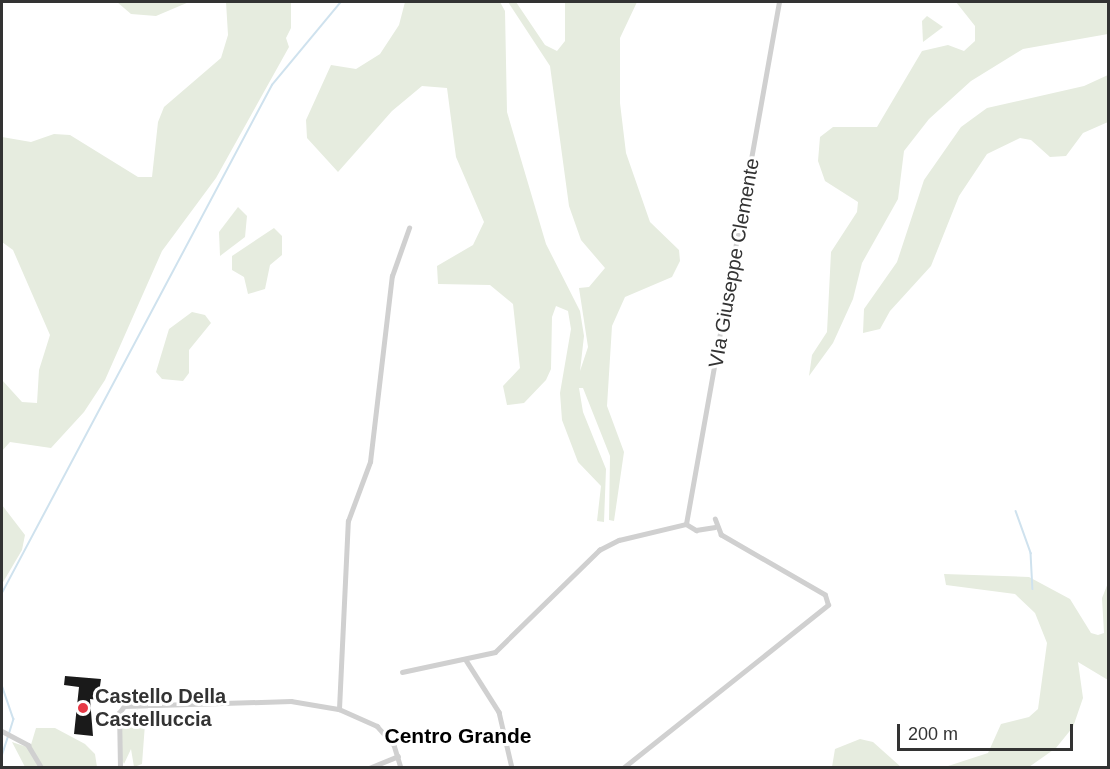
<!DOCTYPE html>
<style>
body{margin:0}
#map{position:relative;width:1110px;height:769px;overflow:hidden;background:#fff;font-family:Arial,sans-serif}
div>[style]{position:absolute}
.green>*{inset:0;background:#e6ecdf}
.stream>*{height:1.5px;margin:-0.75px;padding:0 0.75px;transform-origin:0.75px;border-radius:0.75px;background:#cfe2ee}
.building>*{inset:0;background:#1a1a1a}
.minor>*{height:4.5px;margin:-2.25px;padding:0 2.25px;transform-origin:2.25px;border-radius:2.25px;background:#d0d0d0}
.dots>*{width:16px;height:16px;translate:-50% -50%;box-sizing:border-box;border:3px solid #fff;border-radius:50%}
span{translate:-50% -50%;white-space:nowrap;text-align:center;line-height:1.15;-webkit-text-stroke:6px #fff;paint-order:stroke}
.street-label{font-size:20px;color:#333}
.poi-label{font-size:20px;color:#333;font-weight:700}
.left{translate:0 -50%;text-align:left}
.neighbourhood-label{font-size:21px;color:#000;font-weight:700}
.frame{position:absolute;inset:0;border:3px solid #333;pointer-events:none}
.scale{position:absolute;left:897px;top:724px;width:176px;height:27px;box-sizing:border-box;border:3px solid #333;border-top:0;padding-left:8px;font-size:18px;line-height:21px;white-space:nowrap;color:#333;-webkit-text-stroke:4px #fff;paint-order:stroke}
</style>
<div id="map">
<div class="green">
<div style="clip-path:polygon(117px 2px,189px 2px,156px 16px,131px 14px)"></div>
<div style="clip-path:polygon(226px 2px,291px 2px,291px 28px,286px 38px,289px 47px,216px 178px,162px 251px,105px 380px,84px 412px,51px 448px,10px 442px,2px 451px,2px 380px,22px 402px,37px 403px,39px 370px,50px 335px,13px 250px,2px 242px,2px 137px,31px 142px,54px 134px,70px 135px,138px 177px,152px 177px,158px 122px,164px 107px,221px 58px,228px 35px)"></div>
<div style="clip-path:polygon(405px 2px,500px 2px,505px 11px,507px 112px,546px 244px,580px 311px,584px 336px,580px 371px,588px 347px,579px 288px,589px 287px,605px 268px,581px 240px,569px 206px,550px 66px,508px 2px,516px 2px,545px 45px,557px 51px,565px 41px,565px 2px,637px 2px,620px 38px,620px 103px,626px 153px,650px 222px,679px 250px,680px 261px,672px 277px,625px 297px,612px 326px,607px 406px,624px 452px,614px 521px,609px 520px,610px 456px,583px 388px,579px 388px,583px 412px,606px 469px,604px 522px,597px 521px,601px 486px,578px 462px,562px 420px,560px 393px,571px 329px,568px 311px,556px 306px,552px 317px,551px 369px,546px 380px,524px 403px,507px 405px,503px 386px,520px 368px,513px 304px,490px 285px,438px 284px,437px 266px,473px 245px,484px 222px,456px 157px,447px 88px,422px 86px,392px 111px,338px 172px,307px 138px,306px 120px,331px 65px,356px 69px,380px 54px,399px 25px)"></div>
<div style="clip-path:polygon(956px 2px,1108px 2px,1108px 34px,1023px 49px,971px 81px,929px 119px,904px 151px,898px 199px,862px 263px,853px 299px,833px 343px,809px 376px,812px 355px,827px 332px,831px 252px,857px 212px,858px 202px,825px 181px,818px 161px,820px 137px,833px 127px,877px 127px,922px 51px,948px 45px,964px 51px,975px 41px,975px 26px)"></div>
<div style="clip-path:polygon(927px 16px,943px 27px,923px 42px,922px 21px)"></div>
<div style="clip-path:polygon(1108px 75px,1108px 122px,1083px 133px,1066px 156px,1050px 157px,1031px 140px,1020px 138px,987px 154px,959px 196px,931px 266px,890px 311px,880px 329px,863px 333px,864px 309px,897px 262px,924px 180px,961px 127px,987px 108px,1084px 86px)"></div>
<div style="clip-path:polygon(238px 207px,247px 216px,245px 237px,220px 256px,219px 232px)"></div>
<div style="clip-path:polygon(274px 228px,282px 236px,282px 255px,270px 265px,265px 289px,248px 294px,244px 277px,232px 270px,232px 256px)"></div>
<div style="clip-path:polygon(192px 312px,205px 315px,211px 323px,189px 350px,189px 373px,183px 381px,162px 379px,156px 372px,169px 329px)"></div>
<div style="clip-path:polygon(2px 505px,25px 535px,22px 550px,2px 584px,2px 618px)"></div>
<div style="clip-path:polygon(944px 574px,1029px 577px,1070px 599px,1091px 633px,1098px 635px,1104px 633px,1102px 598px,1108px 583px,1108px 680px,1078px 662px,1083px 698px,1073px 727px,1056px 748px,1029px 767px,945px 767px,988px 753px,1001px 724px,1029px 717px,1038px 709px,1047px 643px,1035px 613px,1015px 594px,946px 585px)"></div>
<div style="clip-path:polygon(138px 709px,145px 724px,142px 764px,134px 767px,131px 749px,124px 764px,122px 760px,122px 715px)"></div>
<div style="clip-path:polygon(36px 728px,55px 728px,85px 744px,95px 754px,97px 767px,25px 767px,12px 742px,30px 748px)"></div>
<div style="clip-path:polygon(860px 739px,873px 742px,901px 767px,832px 767px,835px 749px)"></div>
</div>
<div class="stream">
<div style="left:1016px;top:511px;width:45px;rotate:70.3deg"></div>
<div style="left:1031px;top:553px;width:36px;rotate:87deg"></div>
<div style="left:2px;top:593px;width:575px;rotate:-62.01deg"></div>
<div style="left:272px;top:85px;width:108px;rotate:-50.3deg"></div>
<div style="left:2px;top:685px;width:36px;rotate:71deg"></div>
<div style="left:14px;top:719px;width:14px;rotate:107deg"></div>
<div style="left:2px;top:755px;width:20px;rotate:-72deg"></div>
</div>
<div class="building">
<div style="clip-path:polygon(65px 676px,101px 679px,98px 700px,90px 699px,93px 736px,74px 734px,79px 687px,64px 685px)"></div>
</div>
<div class="minor">
<div style="left:686px;top:524px;width:530px;rotate:-79.9deg"></div>
<div style="left:686px;top:524px;width:12px;rotate:31deg"></div>
<div style="left:696px;top:530px;width:19px;rotate:-9deg"></div>
<div style="left:466px;top:660px;width:62px;rotate:57.6deg"></div>
<div style="left:499px;top:712px;width:57px;rotate:76.9deg"></div>
<div style="left:402px;top:672px;width:95px;rotate:-12.1deg"></div>
<div style="left:495px;top:652px;width:146px;rotate:-44.4deg"></div>
<div style="left:599px;top:550px;width:22px;rotate:-27deg"></div>
<div style="left:619px;top:540px;width:69px;rotate:-13.4deg"></div>
<div style="left:339px;top:709px;width:188px;rotate:-87.3deg"></div>
<div style="left:348px;top:521px;width:63px;rotate:-69.6deg"></div>
<div style="left:370px;top:462px;width:187px;rotate:-83.3deg"></div>
<div style="left:392px;top:276px;width:51px;rotate:-70.5deg"></div>
<div style="left:2px;top:731px;width:30px;rotate:28deg"></div>
<div style="left:28px;top:745px;width:27px;rotate:59deg"></div>
<div style="left:120px;top:768px;width:55px;rotate:-91deg"></div>
<div style="left:119px;top:713px;width:9px;rotate:-54deg"></div>
<div style="left:124px;top:706px;width:167px;rotate:-1.7deg"></div>
<div style="left:291px;top:701px;width:49px;rotate:9.5deg"></div>
<div style="left:339px;top:709px;width:42px;rotate:24.1deg"></div>
<div style="left:377px;top:726px;width:25px;rotate:48deg"></div>
<div style="left:394px;top:745px;width:24px;rotate:73deg"></div>
<div style="left:369px;top:768px;width:31px;rotate:-22deg"></div>
<div style="left:623px;top:768px;width:262px;rotate:-38.5deg"></div>
<div style="left:828px;top:605px;width:10px;rotate:-107deg"></div>
<div style="left:825px;top:595px;width:120px;rotate:-150deg"></div>
<div style="left:721px;top:535px;width:17px;rotate:-111deg"></div>
</div>
<div class="dots">
<div style="left:83px;top:708px;background:#e63946"></div>
</div>
<div class="street-label">
<span style="left:734px;top:263px;rotate:-80deg">VIa Giuseppe Clemente</span>
</div>
<div class="poi-label">
<span class="left" style="left:95px;top:708px">Castello Della<br>Castelluccia</span>
</div>
<div class="neighbourhood-label">
<span style="left:458px;top:736px">Centro Grande</span>
</div>
<div class="frame"></div>
<div class="scale">200 m</div>
</div>
